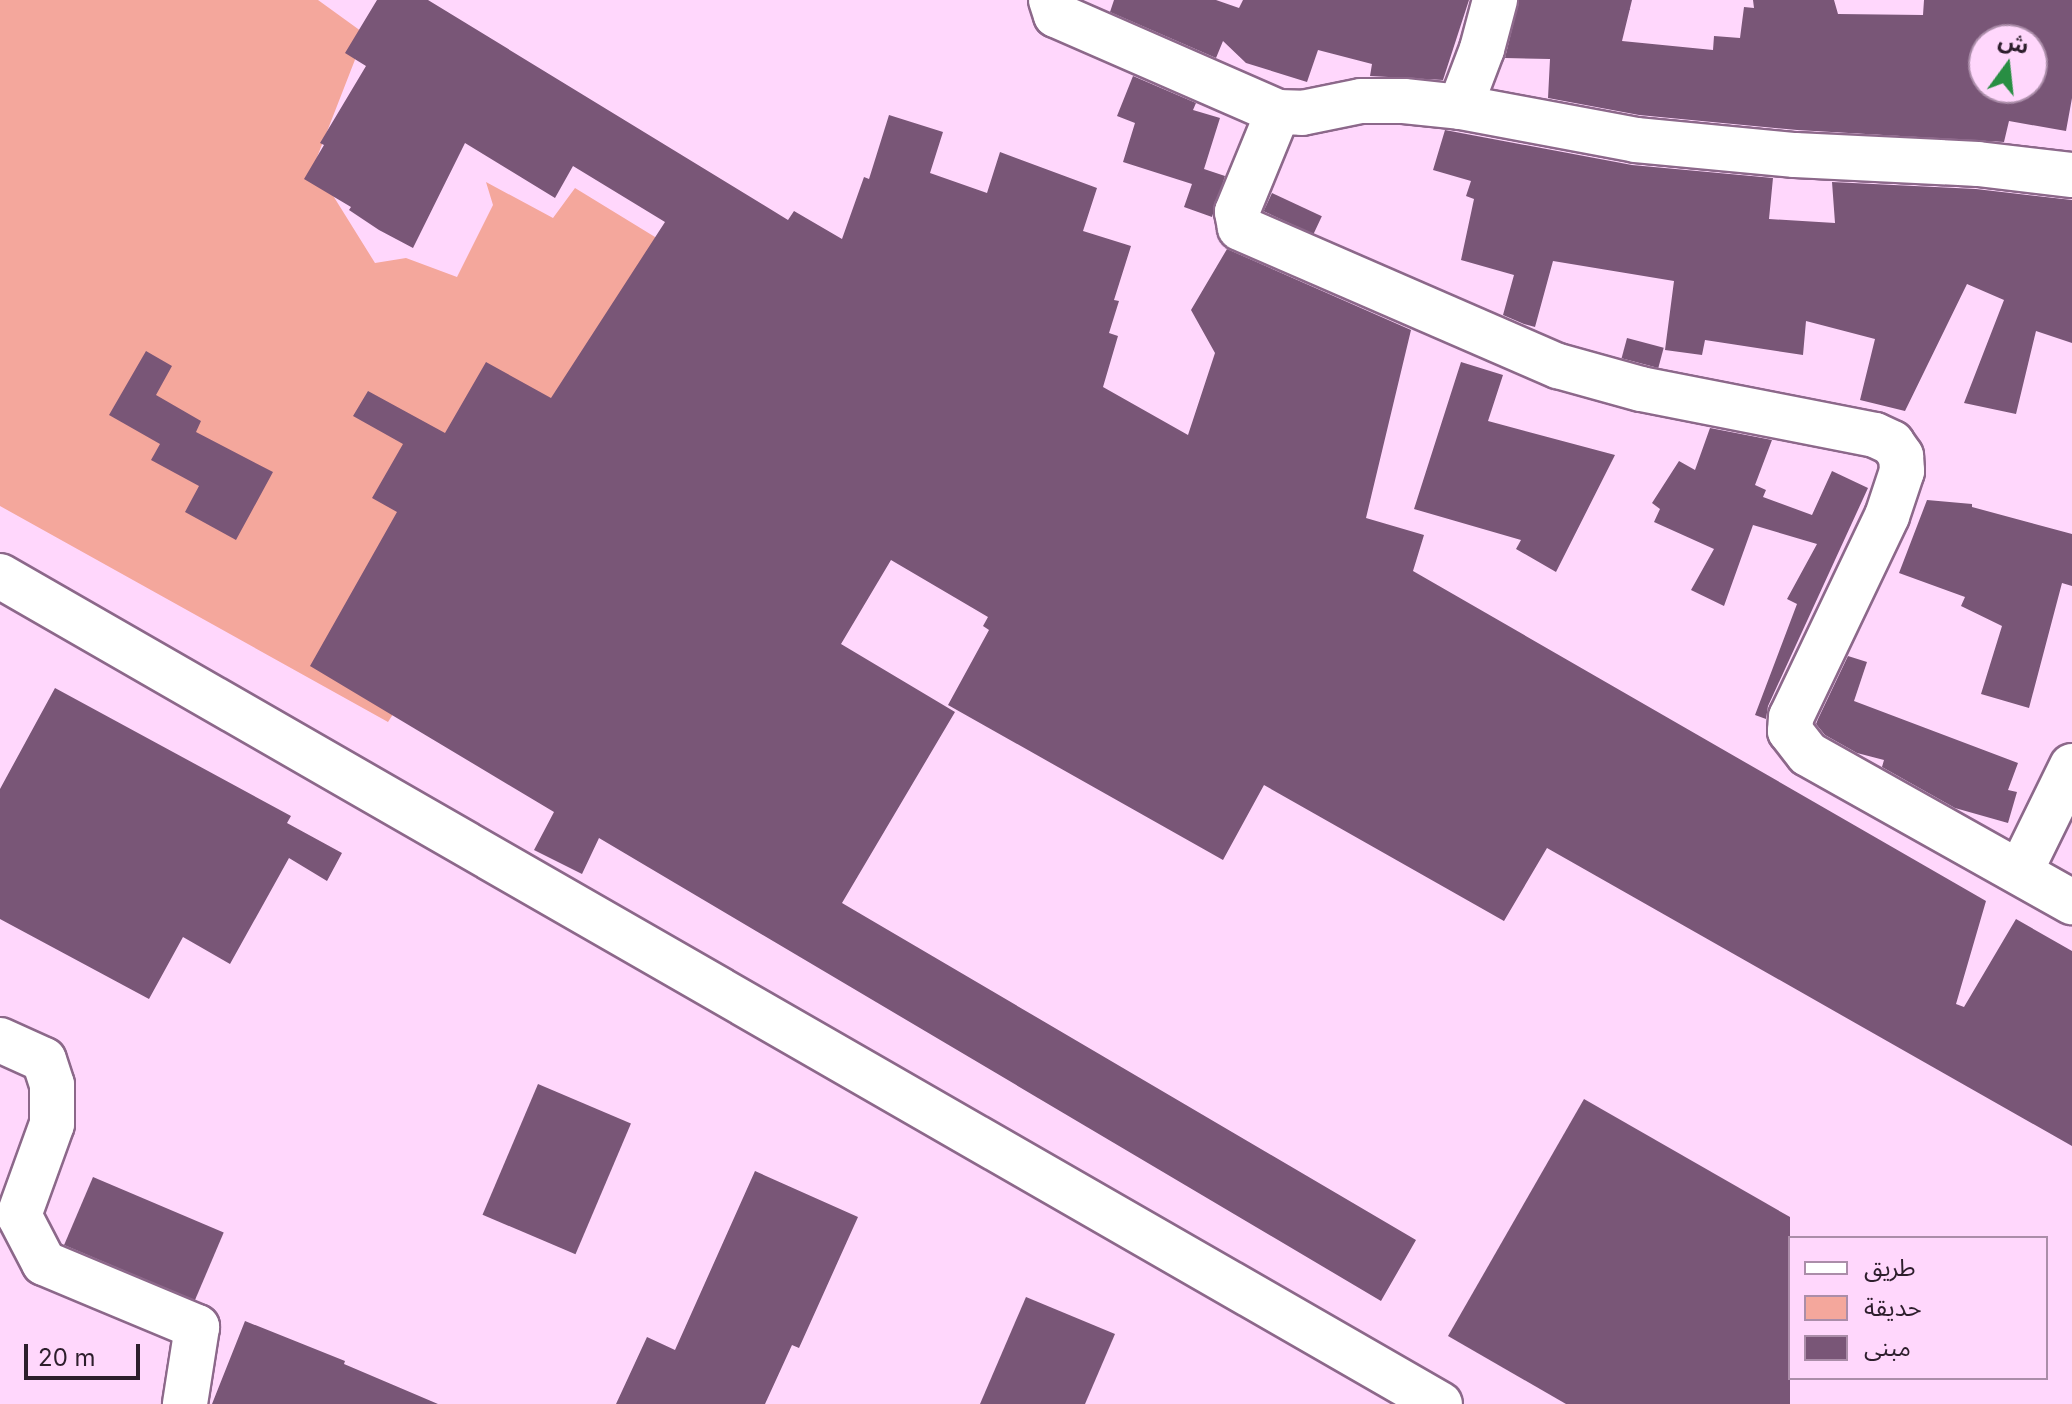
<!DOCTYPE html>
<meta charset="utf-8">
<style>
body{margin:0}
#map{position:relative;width:2072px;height:1404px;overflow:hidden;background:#ffd7fc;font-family:Inter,"Noto Sans Arabic",sans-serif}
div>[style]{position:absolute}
.green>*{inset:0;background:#f4a79c}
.building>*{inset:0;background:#795677;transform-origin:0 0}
.roads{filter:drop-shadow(2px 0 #8c688a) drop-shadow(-2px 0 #8c688a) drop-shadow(0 2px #8c688a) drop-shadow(0 -2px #8c688a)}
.minor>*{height:44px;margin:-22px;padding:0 22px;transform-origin:22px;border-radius:22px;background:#fff}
span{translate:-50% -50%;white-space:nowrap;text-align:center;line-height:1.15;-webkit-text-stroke:8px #ffd7fc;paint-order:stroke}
.legend{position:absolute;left:1788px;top:1236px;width:260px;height:144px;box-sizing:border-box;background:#ffd7fc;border:2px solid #ab8da9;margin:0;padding:10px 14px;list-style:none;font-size:24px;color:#2d1e2c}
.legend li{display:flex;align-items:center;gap:16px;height:40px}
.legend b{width:40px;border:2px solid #ab8da9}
.north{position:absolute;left:1968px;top:24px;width:80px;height:80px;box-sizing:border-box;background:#ffd7fc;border:2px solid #ab8da9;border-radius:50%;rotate:15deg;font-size:22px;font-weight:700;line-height:32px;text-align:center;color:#2d1e2c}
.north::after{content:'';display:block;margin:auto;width:28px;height:36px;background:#288e43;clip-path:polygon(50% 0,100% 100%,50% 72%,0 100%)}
.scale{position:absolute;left:24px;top:1344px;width:116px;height:36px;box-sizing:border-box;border:4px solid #2d1e2c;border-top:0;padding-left:10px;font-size:24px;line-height:28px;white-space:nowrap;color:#2d1e2c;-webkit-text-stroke:6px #ffd7fc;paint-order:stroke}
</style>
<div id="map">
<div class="green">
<div style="clip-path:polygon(0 0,318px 0,365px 34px,314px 165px,375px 263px,406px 258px,457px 277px,493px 205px,486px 182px,553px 218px,575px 188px,740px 289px,530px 502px,388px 722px,0 506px)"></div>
</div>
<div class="building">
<div style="clip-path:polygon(377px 0,428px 0,788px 220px,794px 211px,842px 239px,864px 177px,869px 179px,889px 115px,943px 132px,930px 173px,987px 193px,1000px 152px,1097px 188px,1083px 231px,1131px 246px,1114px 300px,1119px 301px,1109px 333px,1118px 336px,1103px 387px,1188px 435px,1215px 353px,1191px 310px,1227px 249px,1411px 330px,1366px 518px,1424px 535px,1413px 571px,1986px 901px,1956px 1004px,1964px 1007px,2016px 919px,2072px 951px,2072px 1146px,1547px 848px,1504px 921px,1264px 785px,1223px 860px,948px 705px,989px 630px,983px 626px,988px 617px,891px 560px,841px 644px,955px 712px,842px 903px,1416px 1240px,1381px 1301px,599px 838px,582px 874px,534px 850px,554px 812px,310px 666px,397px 512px,372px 498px,403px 444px,353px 416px,368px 391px,445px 433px,486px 362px,551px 398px,665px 222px,573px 166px,555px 198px,465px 143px,413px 248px,379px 230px,349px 210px,351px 207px,304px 179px,324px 145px,320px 143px,366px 66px,345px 53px)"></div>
<div style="clip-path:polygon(1114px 0,1216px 0,1239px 8px,1243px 0,1469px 0,1443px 80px,1370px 76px,1372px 64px,1318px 50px,1307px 82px,1246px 63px,1223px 41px,1216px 58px,1110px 12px)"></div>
<div style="clip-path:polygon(evenodd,1519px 0,1632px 0,1622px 41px,1713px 50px,1714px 36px,1740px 38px,1744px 7px,1754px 8px,1753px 0,1834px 0,1838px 14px,1923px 15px,1924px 0,2072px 0,2072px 98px,2066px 131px,2009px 121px,2004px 142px,1797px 130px,1639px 115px,1548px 98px,1550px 59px,1505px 58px,1519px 0,1984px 40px,2032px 40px,2032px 88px,1984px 88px,1984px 40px)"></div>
<div style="clip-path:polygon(1133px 76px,1196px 103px,1193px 110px,1220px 118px,1204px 169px,1225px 176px,1212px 217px,1184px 207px,1192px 184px,1123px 162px,1135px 123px,1117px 116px)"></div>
<div style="clip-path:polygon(1445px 130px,1632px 165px,1773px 178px,1769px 219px,1835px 223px,1832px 182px,1976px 189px,2072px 200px,2072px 343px,2036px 331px,2016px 414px,1964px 403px,2004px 300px,1967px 284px,1905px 411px,1860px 400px,1875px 339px,1806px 321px,1803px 355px,1705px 340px,1702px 355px,1665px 350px,1674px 281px,1553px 261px,1535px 327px,1524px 324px,1503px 315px,1514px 275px,1461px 260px,1474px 199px,1466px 196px,1471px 181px,1433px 170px)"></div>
<div style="left:1272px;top:193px;width:55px;height:20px;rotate:25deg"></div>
<div style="left:1627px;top:338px;width:38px;height:21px;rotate:15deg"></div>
<div style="clip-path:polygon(146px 351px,172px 366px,156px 395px,201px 421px,196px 432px,273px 472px,236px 540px,185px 512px,199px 486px,151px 460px,160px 444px,109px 415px)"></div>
<div style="clip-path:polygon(1461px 362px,1503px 375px,1488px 421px,1615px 455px,1556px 572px,1516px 549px,1521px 540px,1414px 509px)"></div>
<div style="clip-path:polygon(1710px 428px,1772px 440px,1755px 485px,1766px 490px,1763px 497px,1812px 515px,1832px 471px,1868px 488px,1768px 706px,1766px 719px,1755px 715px,1797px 604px,1787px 599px,1817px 544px,1753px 525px,1724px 606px,1691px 590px,1714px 549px,1654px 522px,1660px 509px,1652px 503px,1679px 461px,1695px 470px)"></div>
<div style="clip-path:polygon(1927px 500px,1972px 504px,1972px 507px,2072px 534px,2072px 586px,2062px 583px,2029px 708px,1981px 694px,2002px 626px,1961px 606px,1965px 597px,1899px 573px)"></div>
<div style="clip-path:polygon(1848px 656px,1867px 662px,1854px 701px,2018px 763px,2008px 790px,2017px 792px,2008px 823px,1955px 808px,1882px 767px,1884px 760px,1857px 753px,1825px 735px,1816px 724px,1818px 719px)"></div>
<div style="clip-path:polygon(55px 688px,291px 816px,287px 823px,342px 853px,327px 881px,289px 858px,230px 964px,183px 937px,149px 999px,0 919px,0 789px)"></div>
<div style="left:538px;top:1084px;width:101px;height:142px;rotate:23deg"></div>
<div style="clip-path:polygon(1584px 1099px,1790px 1217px,1790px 1404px,1566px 1404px,1448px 1336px)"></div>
<div style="clip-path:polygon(755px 1171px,858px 1217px,799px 1348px,792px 1345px,765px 1404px,616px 1404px,647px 1337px,675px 1350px)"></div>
<div style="left:93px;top:1177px;width:142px;height:74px;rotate:23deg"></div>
<div style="clip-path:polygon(1026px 1297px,1115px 1334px,1085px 1404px,980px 1404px)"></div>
<div style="clip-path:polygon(245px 1321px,345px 1361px,344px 1364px,438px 1404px,212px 1404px)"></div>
</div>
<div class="roads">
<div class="minor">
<div style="left:1051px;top:0;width:16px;rotate:72deg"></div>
<div style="left:1056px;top:15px;width:242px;rotate:23.6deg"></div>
<div style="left:1278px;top:112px;width:24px;rotate:2deg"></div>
<div style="left:1302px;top:113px;width:60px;rotate:-11.5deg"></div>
<div style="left:1361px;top:101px;width:43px"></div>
<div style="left:1404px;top:101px;width:56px;rotate:6.1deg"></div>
<div style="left:1460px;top:107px;width:179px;rotate:10.6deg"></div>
<div style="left:1636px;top:140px;width:160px;rotate:5.4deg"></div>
<div style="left:1795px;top:155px;width:183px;rotate:2.8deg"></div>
<div style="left:1978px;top:164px;width:95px;rotate:6.7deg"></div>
<div style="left:1460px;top:107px;width:62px;rotate:-69.2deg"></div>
<div style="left:1482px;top:49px;width:51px;rotate:-75.1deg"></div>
<div style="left:1278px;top:112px;width:108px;rotate:112.3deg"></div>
<div style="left:1237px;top:212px;width:16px;rotate:79deg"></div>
<div style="left:1240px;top:228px;width:347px;rotate:23.5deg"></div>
<div style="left:1558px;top:366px;width:86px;rotate:15.5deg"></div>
<div style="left:1641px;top:389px;width:238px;rotate:11.1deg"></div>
<div style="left:1875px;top:435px;width:19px;rotate:25deg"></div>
<div style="left:1892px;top:443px;width:16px;rotate:55deg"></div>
<div style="left:1901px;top:456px;width:15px;rotate:86deg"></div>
<div style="left:1902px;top:471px;width:47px;rotate:108.4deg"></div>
<div style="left:1887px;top:516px;width:223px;rotate:115.5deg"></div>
<div style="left:1791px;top:717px;width:14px;rotate:94deg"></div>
<div style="left:1790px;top:731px;width:29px;rotate:52deg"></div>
<div style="left:1808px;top:754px;width:303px;rotate:29.3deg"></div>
<div style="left:0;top:576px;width:1661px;rotate:29.9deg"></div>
<div style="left:2020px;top:872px;width:118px;rotate:-63.9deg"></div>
<div style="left:0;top:1040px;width:48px;rotate:24.4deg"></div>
<div style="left:44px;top:1060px;width:26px;rotate:72deg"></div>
<div style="left:52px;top:1085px;width:39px;rotate:90deg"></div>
<div style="left:52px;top:1124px;width:97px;rotate:109.9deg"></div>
<div style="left:19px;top:1215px;width:54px;rotate:62.5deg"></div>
<div style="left:44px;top:1263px;width:166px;rotate:22.7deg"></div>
<div style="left:197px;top:1327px;width:78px;rotate:98.9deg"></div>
</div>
</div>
<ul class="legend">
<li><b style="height:10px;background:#fff"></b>طريق</li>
<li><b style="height:22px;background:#f4a79c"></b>حديقة</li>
<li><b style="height:22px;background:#795677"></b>مبنى</li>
</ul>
<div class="north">ش</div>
<div class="scale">20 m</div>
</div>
